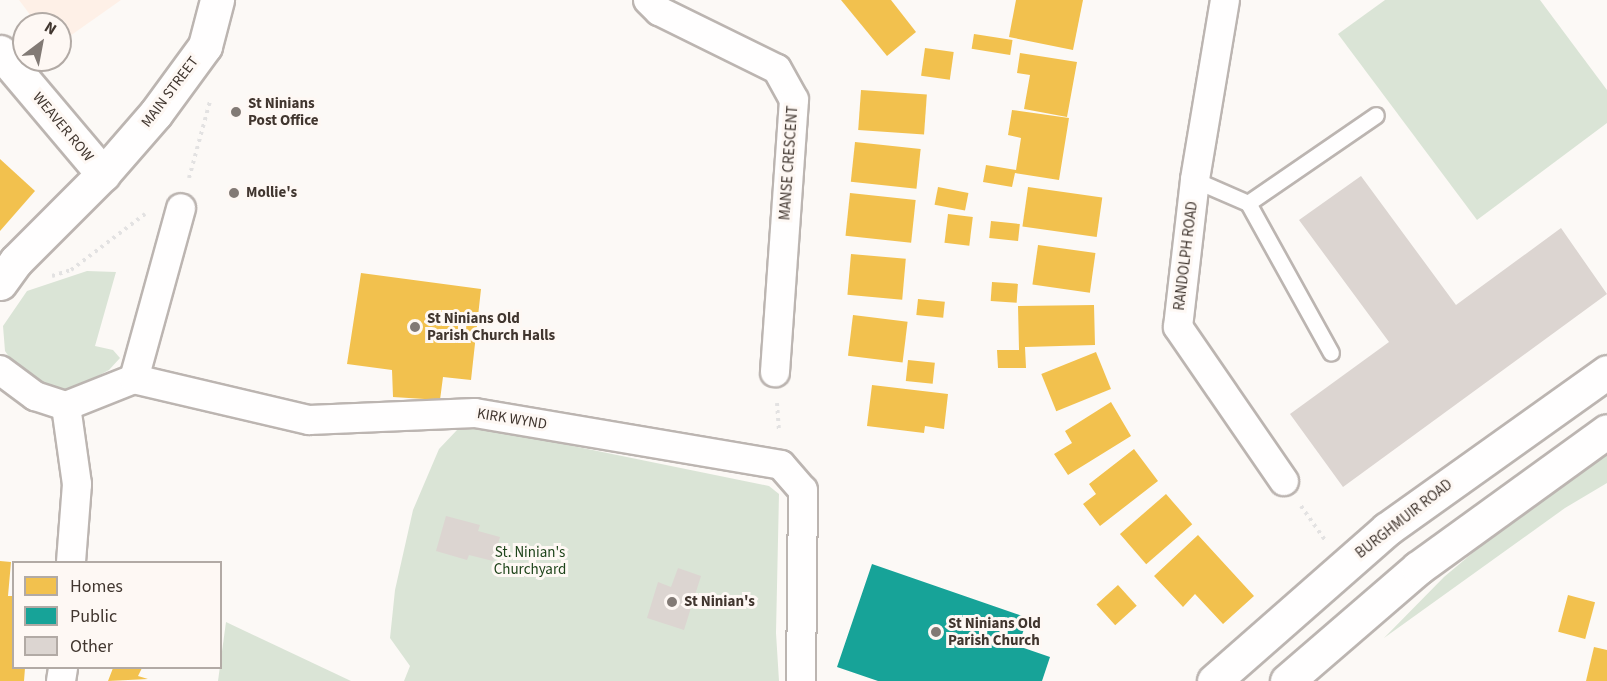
<!DOCTYPE html>
<style>
body{margin:0}
#map{position:relative;width:1607px;height:681px;overflow:hidden;background:#fcf9f6;font-family:"Source Sans 3",sans-serif}
div>[style]{position:absolute}
.built>*{inset:0;background:#fef0e7}
.green>*{inset:0;background:#dae4d6}
.homes>*{inset:0;background:#f2c14e;transform-origin:0 0}
.public>*{inset:0;background:#17a398}
.building>*{inset:0;background:#dcd5d1}
.path>*{height:4px;margin-top:-2px;transform-origin:0;background:repeating-linear-gradient(90deg,#e3e2e2 0 3px,transparent 0 7.5px)}
.roads{filter:drop-shadow(2px 0 #bcb5b1) drop-shadow(-2px 0 #bcb5b1) drop-shadow(0 2px #bcb5b1) drop-shadow(0 -2px #bcb5b1)}
.service>*{height:15px;margin:-7.5px;padding:0 7.5px;transform-origin:7.5px;border-radius:7.5px;background:#fffefe}
.minor>*{height:28px;margin:-14px;padding:0 14px;transform-origin:14px;border-radius:14px;background:#fffefe}
.tertiary>*{height:33px;margin:-16.5px;padding:0 16.5px;transform-origin:16.5px;border-radius:16.5px;background:#fffefe}
.secondary>*{height:33px;margin:-16.5px;padding:0 16.5px;transform-origin:16.5px;border-radius:16.5px;background:#fffefe}
.primary>*{height:33px;margin:-16.5px;padding:0 16.5px;transform-origin:16.5px;border-radius:16.5px;background:#fffefe}
.dots>*{width:16px;height:16px;translate:-50% -50%;box-sizing:border-box;border:3px solid #fef8f4;border-radius:50%}
span{translate:-50% -50%;white-space:nowrap;text-align:center;line-height:1.15;-webkit-text-stroke:6px #fef8f4;paint-order:stroke}
.street-label{font-size:15px;color:#41362f}
.poi-label{font-size:15px;color:#41362f;font-weight:700}
.left{translate:0 -50%;text-align:left}
.park-label{font-size:15px;color:#1d4319}
.legend{position:absolute;left:12px;top:561px;width:210px;height:108px;box-sizing:border-box;background:#fef8f4;border:2px solid #b2aaa5;margin:0;padding:8px 10px;list-style:none;font-size:18px;color:#41362f}
.legend li{display:flex;align-items:center;gap:12px;height:30px}
.legend b{width:30px;border:2px solid #b2aaa5}
.north{position:absolute;left:12px;top:12px;width:60px;height:60px;box-sizing:border-box;background:#fef8f4;border:2px solid #b2aaa5;border-radius:50%;rotate:32deg;font-size:16px;font-weight:700;line-height:24px;text-align:center;color:#41362f}
.north::after{content:'';display:block;margin:auto;width:21px;height:27px;background:#827a75;clip-path:polygon(50% 0,100% 100%,50% 72%,0 100%)}
</style>
<div id="map">
<div class="built">
<div style="clip-path:polygon(19px 0,121px 0,60px 43px,60px 24px,37px 24px)"></div>
</div>
<div class="green">
<div style="clip-path:polygon(1385px 0,1540px 0,1607px 90px,1607px 123px,1477px 220px,1338px 34px)"></div>
<div style="clip-path:polygon(87px 271px,116px 272px,95px 346px,113px 350px,120px 358px,109px 370px,70px 391px,53px 392px,18px 370px,5px 351px,3px 326px,27px 291px)"></div>
<div style="clip-path:polygon(485px 428px,769px 486px,779px 494px,776px 633px,779px 681px,404px 681px,410px 666px,390px 638px,395px 590px,413px 510px,439px 449px,457px 430px)"></div>
<div style="clip-path:polygon(1607px 452px,1607px 483px,1565px 508px,1384px 638px,1444px 577px,1533px 502px)"></div>
<div style="clip-path:polygon(226px 622px,351px 681px,218px 681px)"></div>
</div>
<div class="homes">
<div style="clip-path:polygon(841px 0,891px 0,916px 32px,887px 56px)"></div>
<div style="clip-path:polygon(1016px 0,1083px 0,1073px 50px,1009px 37px)"></div>
<div style="left:974px;top:34px;width:39px;height:15px;rotate:9deg"></div>
<div style="left:925px;top:48px;width:29px;height:28px;rotate:8deg"></div>
<div style="clip-path:polygon(1020px 53px,1077px 62px,1067px 117px,1024px 109px,1030px 75px,1017px 73px)"></div>
<div style="left:861px;top:90px;width:66px;height:40px;rotate:4deg"></div>
<div style="clip-path:polygon(1012px 110px,1069px 118px,1059px 180px,1015px 173px,1012px 187px,983px 182px,986px 165px,1016px 170px,1021px 138px,1008px 135px)"></div>
<div style="left:855px;top:142px;width:66px;height:40px;rotate:6deg"></div>
<div style="clip-path:polygon(0 159px,35px 191px,0 231px)"></div>
<div style="left:938px;top:187px;width:31px;height:18px;rotate:11deg"></div>
<div style="left:1028px;top:187px;width:75px;height:40px;rotate:8deg"></div>
<div style="left:850px;top:193px;width:66px;height:43px;rotate:6deg"></div>
<div style="left:948px;top:214px;width:25px;height:29px;rotate:7deg"></div>
<div style="left:991px;top:221px;width:29px;height:17px;rotate:6deg"></div>
<div style="left:1038px;top:245px;width:58px;height:40px;rotate:8deg"></div>
<div style="left:851px;top:254px;width:55px;height:41px;rotate:5deg"></div>
<div style="clip-path:polygon(361px 273px,481px 289px,471px 380px,443px 377px,440px 400px,393px 397px,392px 370px,347px 364px)"></div>
<div style="left:992px;top:282px;width:26px;height:19px;rotate:4deg"></div>
<div style="left:918px;top:299px;width:27px;height:16px;rotate:6deg"></div>
<div style="clip-path:polygon(1094px 305px,1095px 345px,1025px 347px,1026px 368px,998px 368px,997px 350px,1019px 350px,1018px 306px)"></div>
<div style="left:853px;top:315px;width:55px;height:41px;rotate:7deg"></div>
<div style="left:1096px;top:352px;width:40px;height:59px;rotate:68deg"></div>
<div style="left:908px;top:360px;width:27px;height:21px;rotate:6deg"></div>
<div style="clip-path:polygon(872px 385px,948px 394px,944px 429px,925px 426px,924px 433px,867px 426px)"></div>
<div style="clip-path:polygon(1111px 402px,1131px 436px,1068px 475px,1054px 454px,1072px 443px,1065px 431px)"></div>
<div style="clip-path:polygon(1134px 449px,1158px 481px,1100px 526px,1083px 504px,1096px 494px,1089px 484px)"></div>
<div style="left:1166px;top:494px;width:40px;height:61px;rotate:49deg"></div>
<div style="clip-path:polygon(1198px 535px,1254px 596px,1223px 624px,1195px 594px,1183px 607px,1154px 576px)"></div>
<div style="clip-path:polygon(0 561px,11px 562px,8px 596px,14px 596px,14px 668px,25px 668px,24px 681px,0 681px)"></div>
<div style="left:1118px;top:585px;width:28px;height:29px;rotate:48deg"></div>
<div style="left:1568px;top:595px;width:28px;height:38px;rotate:15deg"></div>
<div style="clip-path:polygon(1594px 647px,1607px 650px,1607px 681px,1586px 681px)"></div>
<div style="clip-path:polygon(113px 668px,142px 668px,138px 676px,148px 679px,108px 681px)"></div>
</div>
<div class="public">
<div style="clip-path:polygon(872px 564px,1028px 618px,1018px 646px,1050px 657px,1042px 681px,878px 681px,837px 667px)"></div>
</div>
<div class="building">
<div style="clip-path:polygon(1361px 176px,1456px 305px,1561px 228px,1607px 294px,1343px 487px,1290px 414px,1389px 342px,1299px 220px)"></div>
<div style="clip-path:polygon(446px 516px,480px 525px,478px 531px,500px 537px,493px 561px,469px 555px,467px 560px,436px 551px)"></div>
<div style="clip-path:polygon(678px 568px,701px 576px,684px 630px,647px 618px,658px 582px,671px 587px)"></div>
</div>
<div class="path">
<div style="left:189px;top:178px;width:80px;rotate:-74.7deg"></div>
<div style="left:52px;top:276px;width:20px;rotate:-18deg"></div>
<div style="left:71px;top:270px;width:93px;rotate:-37.1deg"></div>
<div style="left:777px;top:403px;width:29px;rotate:86deg"></div>
<div style="left:1301px;top:506px;width:42px;rotate:54.8deg"></div>
</div>
<div class="roads">
<div class="service">
<div style="left:1195px;top:180px;width:58px;rotate:23.5deg"></div>
<div style="left:1248px;top:203px;width:171px;rotate:61deg"></div>
<div style="left:1248px;top:203px;width:155px;rotate:-34.5deg"></div>
</div>
<div class="minor">
<div style="left:648px;top:0;width:16px;rotate:45deg"></div>
<div style="left:659px;top:11px;width:131px;rotate:26.2deg"></div>
<div style="left:777px;top:69px;width:35px;rotate:61deg"></div>
<div style="left:794px;top:100px;width:273px;rotate:94deg"></div>
<div style="left:1225px;top:0;width:182px;rotate:99.5deg"></div>
<div style="left:1195px;top:180px;width:148px;rotate:96.6deg"></div>
<div style="left:1178px;top:327px;width:187px;rotate:55.5deg"></div>
<div style="left:0;top:370px;width:44px;rotate:36.6deg"></div>
<div style="left:35px;top:396px;width:33px;rotate:18deg"></div>
<div style="left:66px;top:406px;width:73px;rotate:-21.7deg"></div>
<div style="left:134px;top:379px;width:180px;rotate:13.2deg"></div>
<div style="left:309px;top:420px;width:166px;rotate:-2.4deg"></div>
<div style="left:475px;top:413px;width:310px;rotate:9.6deg"></div>
<div style="left:781px;top:465px;width:33px;rotate:49deg"></div>
<div style="left:803px;top:490px;width:191px;rotate:90.6deg"></div>
<div style="left:134px;top:379px;width:177px;rotate:-74.6deg"></div>
<div style="left:66px;top:406px;width:79px;rotate:82deg"></div>
<div style="left:77px;top:484px;width:78px;rotate:94.4deg"></div>
<div style="left:61px;top:681px;width:13px;rotate:-81deg"></div>
</div>
<div class="tertiary">
<div style="left:0;top:52px;width:160px;rotate:49.8deg"></div>
</div>
<div class="secondary">
<div style="left:0;top:283px;width:27px;rotate:-54deg"></div>
<div style="left:16px;top:261px;width:123px;rotate:-45deg"></div>
<div style="left:103px;top:174px;width:81px;rotate:-49deg"></div>
<div style="left:156px;top:113px;width:83px;rotate:-53.8deg"></div>
<div style="left:205px;top:46px;width:48px;rotate:-75.4deg"></div>
</div>
<div class="primary">
<div style="left:1214px;top:681px;width:230px;rotate:-41.3deg"></div>
<div style="left:1387px;top:529px;width:270px;rotate:-35.5deg"></div>
<div style="left:1287px;top:681px;width:173px;rotate:-40.8deg"></div>
<div style="left:1418px;top:568px;width:233px;rotate:-35.9deg"></div>
</div>
</div>
<div class="dots">
<div style="left:236px;top:112px;background:#827a75"></div>
<div style="left:234px;top:193px;background:#827a75"></div>
<div style="left:415px;top:327px;background:#827a75"></div>
<div style="left:672px;top:602px;background:#827a75"></div>
<div style="left:936px;top:632px;background:#827a75"></div>
</div>
<div class="street-label">
<span style="left:170px;top:92px;rotate:-53deg">MAIN STREET</span>
<span style="left:63px;top:127px;rotate:50deg">WEAVER ROW</span>
<span style="left:789px;top:163px;rotate:-86deg">MANSE CRESCENT</span>
<span style="left:1186px;top:256px;rotate:-83deg">RANDOLPH ROAD</span>
<span style="left:512px;top:419px;rotate:9deg">KIRK WYND</span>
<span style="left:1404px;top:519px;rotate:-38deg">BURGHMUIR ROAD</span>
</div>
<div class="poi-label">
<span class="left" style="left:248px;top:112px">St Ninians<br>Post Office</span>
<span class="left" style="left:246px;top:193px">Mollie's</span>
<span class="left" style="left:427px;top:327px">St Ninians Old<br>Parish Church Halls</span>
<span class="left" style="left:684px;top:602px">St Ninian's</span>
<span class="left" style="left:948px;top:632px">St Ninians Old<br>Parish Church</span>
</div>
<div class="park-label">
<span style="left:530px;top:561px">St. Ninian's<br>Churchyard</span>
</div>
<ul class="legend">
<li><b style="height:16px;background:#f2c14e"></b>Homes</li>
<li><b style="height:16px;background:#17a398"></b>Public</li>
<li><b style="height:16px;background:#dcd5d1"></b>Other</li>
</ul>
<div class="north">N</div>
</div>
